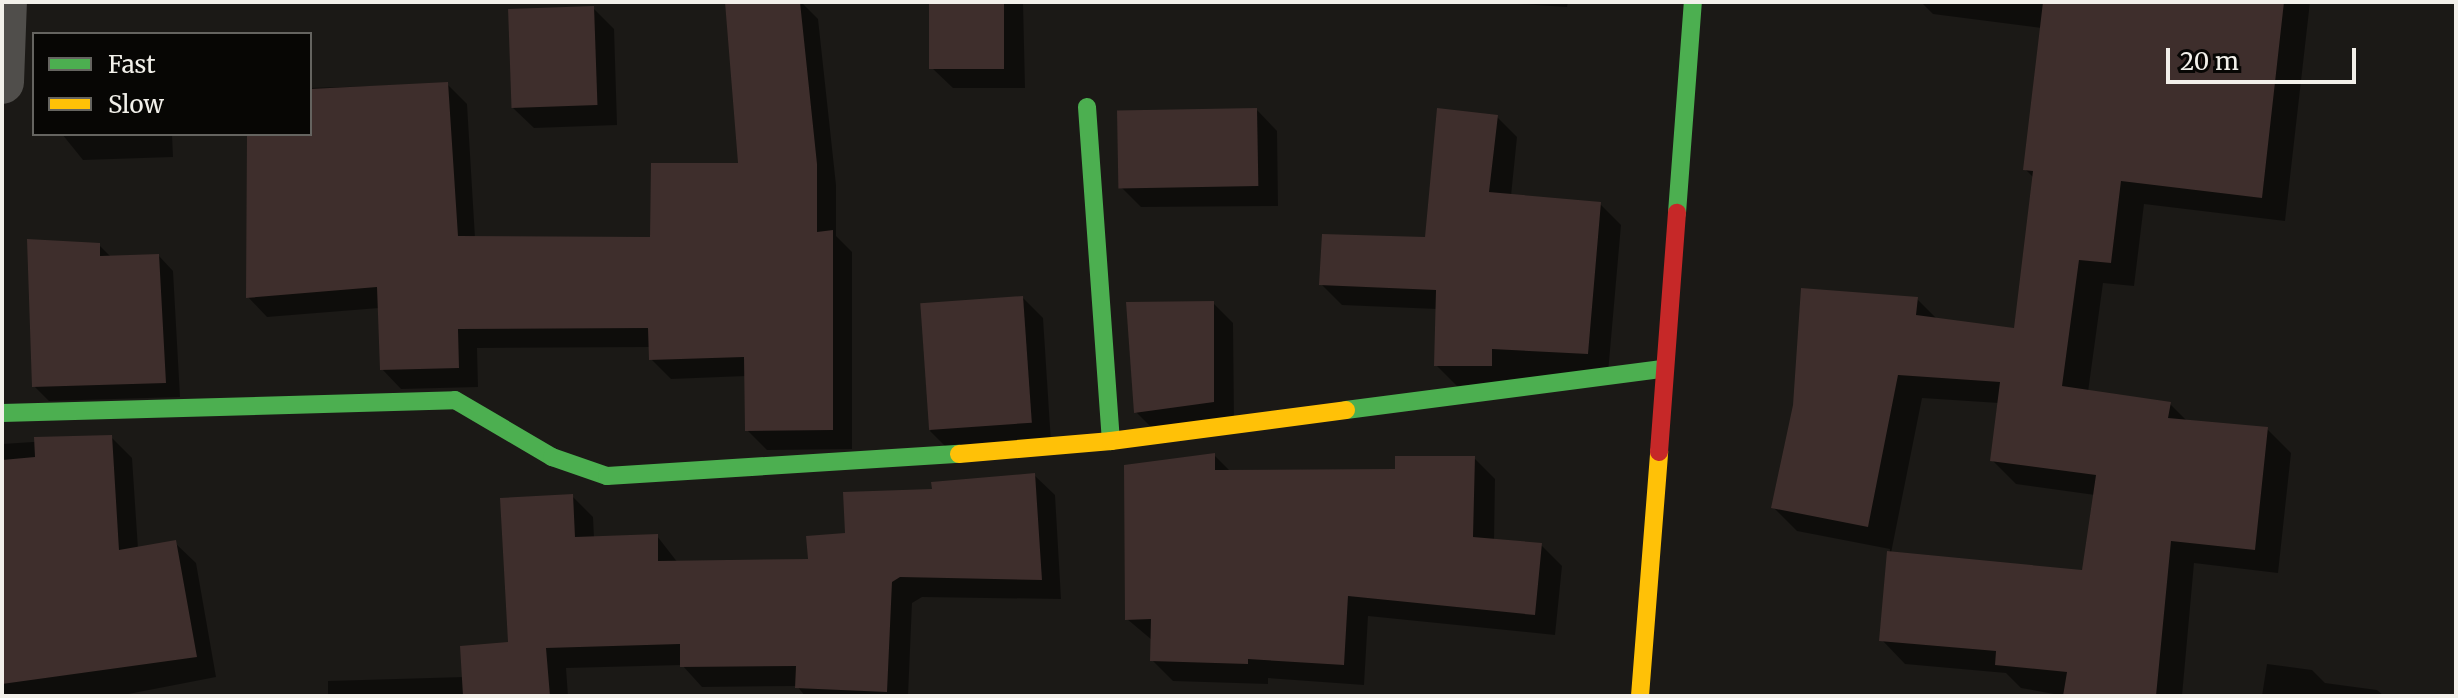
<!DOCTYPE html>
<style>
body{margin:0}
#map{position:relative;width:2458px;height:698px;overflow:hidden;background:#1b1916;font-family:Merriweather,serif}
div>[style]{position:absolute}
.shadow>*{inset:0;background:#0007}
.building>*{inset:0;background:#3e2e2c;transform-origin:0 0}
.street>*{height:44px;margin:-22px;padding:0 22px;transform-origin:22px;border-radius:22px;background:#504e4b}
.fast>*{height:18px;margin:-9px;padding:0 9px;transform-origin:9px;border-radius:9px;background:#4caf50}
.slow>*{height:18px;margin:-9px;padding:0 9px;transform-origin:9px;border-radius:9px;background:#ffc107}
.jam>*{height:18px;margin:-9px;padding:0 9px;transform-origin:9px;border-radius:9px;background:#c62828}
span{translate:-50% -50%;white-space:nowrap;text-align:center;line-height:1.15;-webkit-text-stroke:8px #070604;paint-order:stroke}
.frame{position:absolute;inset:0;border:4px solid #f2f0ea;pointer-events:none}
.legend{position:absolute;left:32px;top:32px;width:280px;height:104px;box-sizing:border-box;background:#070604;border:2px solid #656460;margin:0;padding:10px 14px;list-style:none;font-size:24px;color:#f2f0ea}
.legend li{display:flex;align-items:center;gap:16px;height:40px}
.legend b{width:40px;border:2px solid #656460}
.scale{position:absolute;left:2166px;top:48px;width:190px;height:36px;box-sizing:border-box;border:4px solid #f2f0ea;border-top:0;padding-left:10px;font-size:24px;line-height:28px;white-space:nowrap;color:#f2f0ea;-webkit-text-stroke:6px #070604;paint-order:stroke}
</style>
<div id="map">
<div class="shadow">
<div style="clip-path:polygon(764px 2px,801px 2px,818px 19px,836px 185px,836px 236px,852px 252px,852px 449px,767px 450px,747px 430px,746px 376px,671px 379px,651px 359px,651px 347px,477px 348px,478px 387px,401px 389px,382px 369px,379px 308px,267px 317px,248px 297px,249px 134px,310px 134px,310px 88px,447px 84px,467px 104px,475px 238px,652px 239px,740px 165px)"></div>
<div style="clip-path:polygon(931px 2px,1023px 2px,1025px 88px,953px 88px,932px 68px)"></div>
<div style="clip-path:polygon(1486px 2px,1568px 2px,1567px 7px)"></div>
<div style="clip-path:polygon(evenodd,1921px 2px,2310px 2px,2285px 221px,2144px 204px,2134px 286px,2103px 283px,2088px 392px,2170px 404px,2188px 422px,2267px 429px,2291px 453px,2278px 573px,2194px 563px,2182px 696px,2065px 696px,2021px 688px,2006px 673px,1905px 664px,1882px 640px,1890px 549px,1797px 531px,1773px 507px,1795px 405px,1917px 299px,1938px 320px,2016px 330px,2034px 178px,2025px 169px,2042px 28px,1933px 14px,1921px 2px,1922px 398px,1999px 403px,1992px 460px,2016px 484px,2095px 495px,2084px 573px,1891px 553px,1922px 398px)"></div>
<div style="clip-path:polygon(593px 8px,614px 29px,617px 125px,534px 128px,513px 108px)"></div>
<div style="clip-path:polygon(1257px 110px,1277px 131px,1278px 206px,1141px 207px,1120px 186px)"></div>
<div style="clip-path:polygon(1497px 117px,1517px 137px,1511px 196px,1600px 204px,1621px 225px,1608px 373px,1457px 386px,1436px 365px,1437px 309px,1342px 305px,1321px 284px,1426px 239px)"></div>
<div style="clip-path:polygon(62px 134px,172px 134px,173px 157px,83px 160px)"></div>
<div style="clip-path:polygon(99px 245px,112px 258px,159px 256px,173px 271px,180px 397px,49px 401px,34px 386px)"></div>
<div style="clip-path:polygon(1023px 298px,1043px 318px,1051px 443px,951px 452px,930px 431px)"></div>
<div style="clip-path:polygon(1213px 303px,1233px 323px,1234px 422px,1157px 433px,1136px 412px)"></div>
<div style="clip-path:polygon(111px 437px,132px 458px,138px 549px,175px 543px,196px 563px,216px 677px,118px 696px,2px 696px,2px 444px)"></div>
<div style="clip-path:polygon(1214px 455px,1231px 472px,1397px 471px,1474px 458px,1495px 479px,1494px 541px,1541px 545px,1562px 566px,1555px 635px,1368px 616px,1364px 685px,1268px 678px,1268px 684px,1173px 681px,1152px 660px,1152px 640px,1127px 619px)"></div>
<div style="clip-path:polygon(1034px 475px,1055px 495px,1061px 599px,922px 597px,912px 603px,908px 696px,805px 696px,797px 686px,702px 687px,682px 665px,566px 668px,568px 696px,328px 696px,328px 681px,464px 677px,510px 644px,572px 496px,593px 517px,594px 538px,657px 536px,678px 563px,810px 561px,848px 534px,934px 491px)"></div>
<div style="clip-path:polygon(2267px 664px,2312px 670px,2325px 683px,2377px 690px,2384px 696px,2262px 696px)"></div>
</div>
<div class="building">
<div style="clip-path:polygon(725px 2px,800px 2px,817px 164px,817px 232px,833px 230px,833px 430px,745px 431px,744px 357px,649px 360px,648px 328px,458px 329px,459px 368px,380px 370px,377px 287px,246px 298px,247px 134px,310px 134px,310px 89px,448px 82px,458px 236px,650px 237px,651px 163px,738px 163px)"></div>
<div style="left:929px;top:2px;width:75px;height:67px"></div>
<div style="clip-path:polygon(2043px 2px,2284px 2px,2262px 198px,2121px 181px,2111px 263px,2079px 260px,2062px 386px,2171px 402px,2168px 418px,2268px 427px,2255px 550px,2171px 541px,2156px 696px,2063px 696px,2067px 672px,1995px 665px,1996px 651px,1879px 641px,1887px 551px,2082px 570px,2096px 475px,1990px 461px,2000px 382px,1898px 375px,1868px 527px,1771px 508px,1793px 405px,1801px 288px,1918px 297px,1916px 315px,2014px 328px,2033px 171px,2023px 170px)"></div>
<div style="left:594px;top:6px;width:99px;height:86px;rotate:88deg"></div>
<div style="left:1257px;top:108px;width:78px;height:140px;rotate:89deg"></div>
<div style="clip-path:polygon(1437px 108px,1498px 115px,1489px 192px,1601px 202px,1588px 354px,1492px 349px,1492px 366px,1434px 366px,1436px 290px,1319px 285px,1322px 234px,1425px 237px)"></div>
<div style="clip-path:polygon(27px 239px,100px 243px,100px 256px,159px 254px,166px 383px,32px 387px)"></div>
<div style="left:1023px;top:296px;width:127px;height:103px;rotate:86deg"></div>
<div style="clip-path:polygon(1214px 301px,1214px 402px,1134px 413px,1126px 302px)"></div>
<div style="clip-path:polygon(112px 435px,119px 550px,176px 540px,197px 657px,2px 684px,2px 460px,35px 457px,34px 437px)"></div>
<div style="clip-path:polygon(1215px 453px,1215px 470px,1395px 469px,1395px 456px,1475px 456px,1473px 537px,1542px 543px,1535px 615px,1348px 596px,1344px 665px,1248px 659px,1248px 664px,1150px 661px,1151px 619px,1125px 620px,1124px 465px)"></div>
<div style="clip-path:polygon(1035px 473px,1042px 580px,900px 577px,892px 582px,887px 692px,795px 688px,796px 666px,680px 667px,680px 644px,546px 648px,550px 696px,463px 696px,460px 646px,508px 642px,500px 498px,573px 494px,575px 537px,658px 534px,658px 561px,808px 559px,806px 536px,845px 533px,843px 492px,932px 489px,931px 482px)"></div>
</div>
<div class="street">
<div style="left:2px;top:82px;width:80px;rotate:-87.9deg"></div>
</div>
<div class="fast">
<div style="left:1087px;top:107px;width:335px;rotate:85.9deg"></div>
<div style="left:1677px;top:213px;width:212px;rotate:-85.7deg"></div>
<div style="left:1346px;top:410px;width:319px;rotate:-7.4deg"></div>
<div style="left:2px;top:413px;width:453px;rotate:-1.6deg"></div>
<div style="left:455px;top:400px;width:113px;rotate:30.4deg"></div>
<div style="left:552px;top:457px;width:58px;rotate:19.1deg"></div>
<div style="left:607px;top:476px;width:353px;rotate:-3.6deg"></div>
</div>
<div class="slow">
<div style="left:959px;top:454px;width:153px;rotate:-4.9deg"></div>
<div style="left:1111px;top:441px;width:237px;rotate:-7.5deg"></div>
<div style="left:1640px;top:696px;width:245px;rotate:-85.5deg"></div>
</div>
<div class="jam">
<div style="left:1659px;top:452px;width:240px;rotate:-85.7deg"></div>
</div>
<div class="frame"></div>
<ul class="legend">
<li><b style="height:10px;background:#4caf50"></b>Fast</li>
<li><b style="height:10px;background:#ffc107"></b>Slow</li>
</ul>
<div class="scale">20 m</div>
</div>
